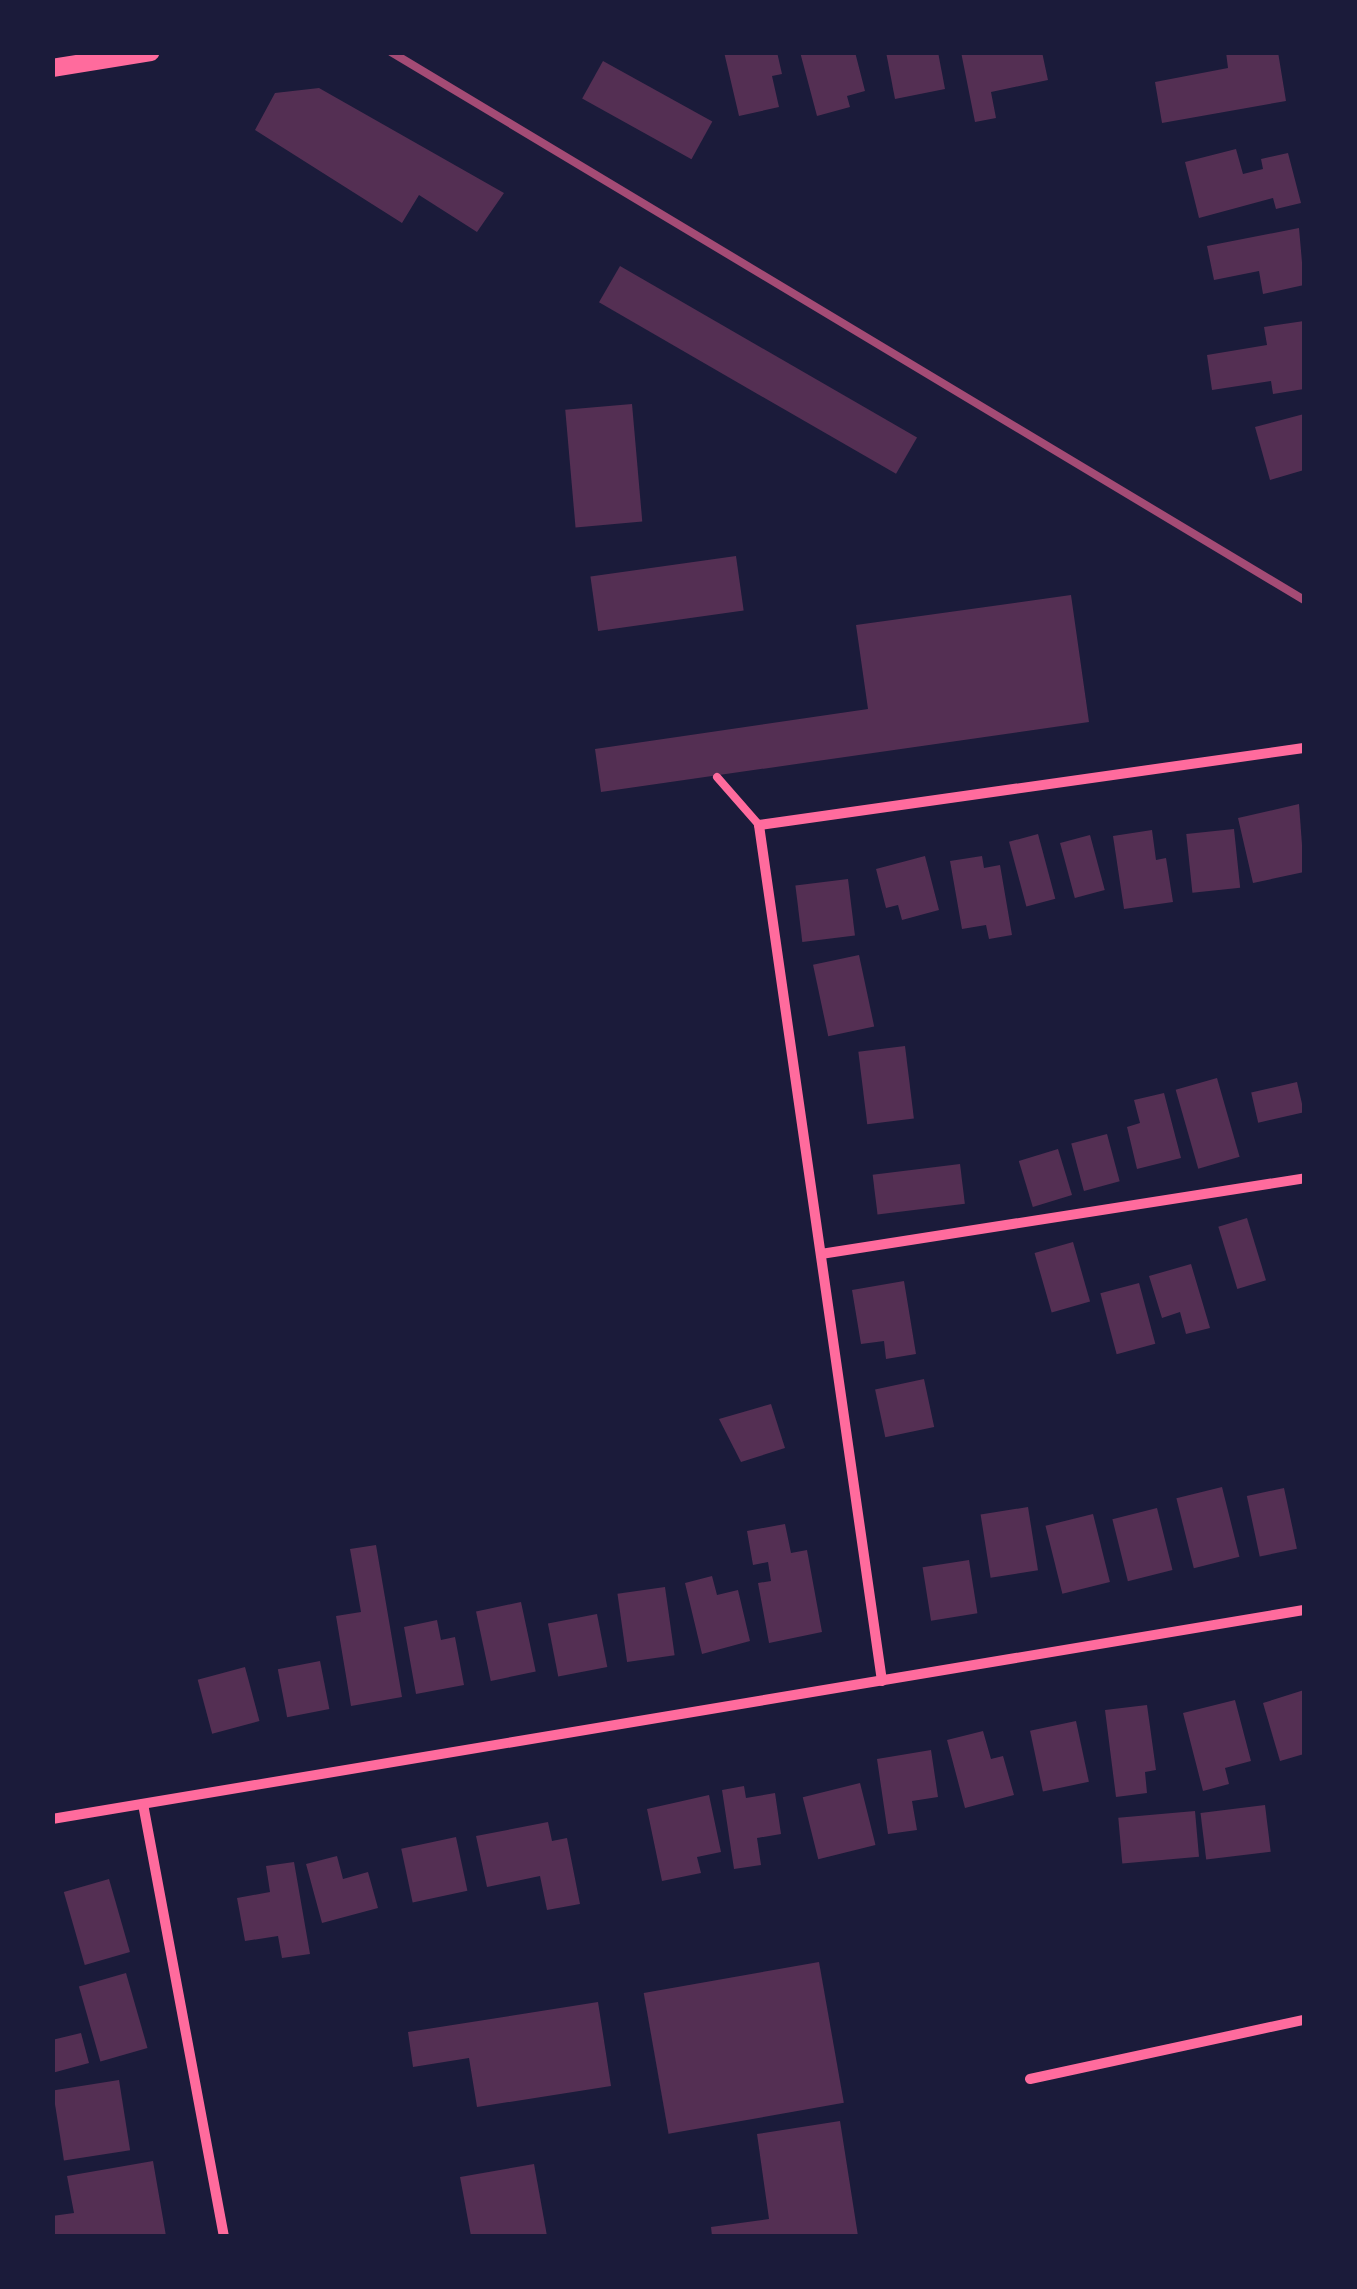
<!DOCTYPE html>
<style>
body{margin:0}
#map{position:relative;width:1357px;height:2289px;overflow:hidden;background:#1b1b3a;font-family:Quicksand,sans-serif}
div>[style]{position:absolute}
.building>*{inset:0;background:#542f53;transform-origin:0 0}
.service>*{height:8px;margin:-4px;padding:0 4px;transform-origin:4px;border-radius:4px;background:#ff6b9d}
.minor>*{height:10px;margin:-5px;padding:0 5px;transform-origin:5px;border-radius:5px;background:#ff6b9d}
.tertiary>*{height:18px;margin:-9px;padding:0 9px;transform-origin:9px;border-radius:9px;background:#ff6b9d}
.rail>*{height:8px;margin:-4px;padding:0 4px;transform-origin:4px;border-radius:4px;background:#a44b75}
span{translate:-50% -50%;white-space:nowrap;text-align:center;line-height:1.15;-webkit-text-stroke:9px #1b1b3a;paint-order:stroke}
.frame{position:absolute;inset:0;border:55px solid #1b1b3a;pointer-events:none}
</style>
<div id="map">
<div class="building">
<div style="clip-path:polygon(724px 52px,777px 52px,782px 74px,772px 76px,779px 107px,739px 116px)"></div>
<div style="clip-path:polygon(800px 52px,855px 52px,865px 91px,847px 96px,850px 107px,817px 116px)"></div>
<div style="clip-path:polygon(886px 52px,938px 52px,945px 89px,895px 99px)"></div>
<div style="clip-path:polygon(961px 52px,1042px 52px,1048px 80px,991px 92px,996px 118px,975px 122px)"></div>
<div style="clip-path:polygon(1226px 52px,1278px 52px,1286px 101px,1162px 123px,1155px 82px,1228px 68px)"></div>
<div style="left:603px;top:61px;width:125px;height:43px;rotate:29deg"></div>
<div style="clip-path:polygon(319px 88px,504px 193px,477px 232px,419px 195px,402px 223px,255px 130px,275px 93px)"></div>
<div style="clip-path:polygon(1236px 149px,1243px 174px,1263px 169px,1261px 159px,1288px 153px,1301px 203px,1276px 209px,1273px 198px,1199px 218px,1185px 162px)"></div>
<div style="clip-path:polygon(1299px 228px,1304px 285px,1263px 294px,1259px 271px,1214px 280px,1207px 246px)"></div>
<div style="left:620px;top:266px;width:343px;height:42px;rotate:30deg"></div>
<div style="clip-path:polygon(1304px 321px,1304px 389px,1273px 394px,1271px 381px,1212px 390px,1207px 355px,1267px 345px,1264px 327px)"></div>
<div style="left:632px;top:404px;width:118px;height:67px;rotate:85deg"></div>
<div style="clip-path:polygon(1304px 414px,1304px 470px,1270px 480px,1255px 427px)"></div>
<div style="left:736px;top:556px;width:55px;height:147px;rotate:82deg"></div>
<div style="clip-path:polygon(1071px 595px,1089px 722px,601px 792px,595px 749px,868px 709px,856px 625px)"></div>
<div style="clip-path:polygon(1299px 804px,1304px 872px,1253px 883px,1238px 818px)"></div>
<div style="left:1234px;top:829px;width:59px;height:48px;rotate:84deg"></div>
<div style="clip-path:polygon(1152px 830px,1156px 860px,1166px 858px,1173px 902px,1124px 909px,1113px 836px)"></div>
<div style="left:1038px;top:834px;width:67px;height:30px;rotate:75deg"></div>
<div style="left:1090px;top:835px;width:57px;height:31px;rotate:75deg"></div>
<div style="clip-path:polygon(925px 856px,939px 910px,902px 920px,898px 905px,886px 908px,876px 869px)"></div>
<div style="clip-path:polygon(982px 856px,984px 868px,1000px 865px,1012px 935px,989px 939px,986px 925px,962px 929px,950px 861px)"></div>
<div style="left:848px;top:879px;width:57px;height:53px;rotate:83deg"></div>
<div style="left:859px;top:955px;width:73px;height:47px;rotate:78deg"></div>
<div style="left:905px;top:1046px;width:73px;height:47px;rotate:83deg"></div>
<div style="left:1217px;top:1078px;width:82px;height:43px;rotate:74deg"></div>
<div style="left:1297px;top:1082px;width:31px;height:47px;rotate:77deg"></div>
<div style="clip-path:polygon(1164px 1093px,1181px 1158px,1137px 1169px,1127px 1127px,1140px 1123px,1134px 1100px)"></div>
<div style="left:1107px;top:1134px;width:49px;height:37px;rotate:75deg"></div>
<div style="left:1058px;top:1149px;width:48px;height:41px;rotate:73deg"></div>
<div style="left:960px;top:1164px;width:40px;height:88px;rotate:83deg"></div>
<div style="left:1247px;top:1218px;width:65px;height:30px;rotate:73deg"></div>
<div style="left:1073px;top:1242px;width:62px;height:40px;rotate:74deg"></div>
<div style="clip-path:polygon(1191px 1264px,1210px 1328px,1186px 1334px,1180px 1312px,1162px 1318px,1149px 1276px)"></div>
<div style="clip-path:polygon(904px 1281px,916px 1354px,886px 1359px,884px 1341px,861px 1344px,852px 1290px)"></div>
<div style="left:1139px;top:1283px;width:63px;height:40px;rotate:75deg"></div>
<div style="left:924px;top:1379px;width:49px;height:50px;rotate:78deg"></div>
<div style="clip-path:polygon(771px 1404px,785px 1448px,741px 1462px,719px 1419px)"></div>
<div style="left:1222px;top:1487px;width:72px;height:47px;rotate:76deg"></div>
<div style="left:1284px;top:1488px;width:62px;height:38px;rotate:78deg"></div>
<div style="left:1028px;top:1507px;width:64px;height:48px;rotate:81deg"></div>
<div style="left:1157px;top:1508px;width:64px;height:46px;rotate:76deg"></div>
<div style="left:1093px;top:1514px;width:70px;height:49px;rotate:76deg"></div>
<div style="clip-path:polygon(785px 1524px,791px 1553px,807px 1550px,822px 1632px,769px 1643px,758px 1583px,771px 1581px,768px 1562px,753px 1565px,747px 1531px)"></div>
<div style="clip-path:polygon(376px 1545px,402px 1697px,351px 1706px,336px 1616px,361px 1612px,350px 1549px)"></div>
<div style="left:969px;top:1560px;width:54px;height:47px;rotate:81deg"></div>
<div style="clip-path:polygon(712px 1576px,717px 1595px,738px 1590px,750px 1641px,702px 1654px,685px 1583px)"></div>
<div style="left:665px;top:1587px;width:69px;height:48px;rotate:82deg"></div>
<div style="left:521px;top:1602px;width:71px;height:46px;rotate:78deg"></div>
<div style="left:597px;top:1614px;width:54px;height:50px;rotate:79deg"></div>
<div style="clip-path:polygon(437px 1620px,441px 1640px,455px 1637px,464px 1685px,416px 1694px,404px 1627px)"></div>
<div style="left:320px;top:1661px;width:49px;height:43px;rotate:79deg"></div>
<div style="left:245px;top:1667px;width:56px;height:49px;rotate:75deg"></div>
<div style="clip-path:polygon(1304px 1690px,1304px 1754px,1280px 1761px,1263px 1703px)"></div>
<div style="clip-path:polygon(1235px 1700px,1251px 1761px,1225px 1768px,1229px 1784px,1203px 1791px,1183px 1713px)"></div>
<div style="clip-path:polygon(1147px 1705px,1156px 1770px,1145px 1772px,1147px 1793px,1116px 1797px,1105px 1710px)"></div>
<div style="left:1076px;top:1721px;width:62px;height:47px;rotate:78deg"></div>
<div style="clip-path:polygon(983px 1731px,991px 1759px,1003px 1756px,1014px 1795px,965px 1808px,947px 1740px)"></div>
<div style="clip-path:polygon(931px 1750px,938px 1797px,912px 1801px,917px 1830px,888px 1834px,877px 1759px)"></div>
<div style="left:860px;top:1783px;width:64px;height:59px;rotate:76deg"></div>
<div style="clip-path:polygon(744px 1786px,746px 1798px,775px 1793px,781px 1834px,757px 1838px,761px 1865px,734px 1869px,722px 1790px)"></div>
<div style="clip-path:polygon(709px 1795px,721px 1852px,697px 1857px,701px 1873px,662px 1881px,647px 1809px)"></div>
<div style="left:1265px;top:1805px;width:47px;height:65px;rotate:83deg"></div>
<div style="left:1195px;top:1811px;width:46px;height:77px;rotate:85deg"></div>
<div style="clip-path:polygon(548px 1822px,552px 1841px,567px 1838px,580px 1904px,547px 1910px,540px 1876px,487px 1887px,476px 1836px)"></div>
<div style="left:456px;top:1837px;width:55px;height:56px;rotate:78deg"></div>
<div style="clip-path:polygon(337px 1856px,343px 1879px,368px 1872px,378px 1908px,322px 1923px,306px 1864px)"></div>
<div style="clip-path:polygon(294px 1862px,310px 1954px,282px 1958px,278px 1936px,245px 1941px,237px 1898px,270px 1892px,266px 1866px)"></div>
<div style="left:109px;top:1879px;width:76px;height:47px;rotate:74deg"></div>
<div style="left:819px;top:1962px;width:143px;height:178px;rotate:80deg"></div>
<div style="left:126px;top:1973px;width:78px;height:49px;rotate:74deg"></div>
<div style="clip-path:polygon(598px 2002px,611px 2086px,477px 2107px,469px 2058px,413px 2067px,408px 2032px)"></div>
<div style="clip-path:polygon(81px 2033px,89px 2063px,52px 2073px,52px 2040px)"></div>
<div style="left:119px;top:2080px;width:71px;height:67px;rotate:81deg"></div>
<div style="clip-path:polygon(840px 2121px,858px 2236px,712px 2236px,711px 2227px,769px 2219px,757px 2134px)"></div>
<div style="clip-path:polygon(153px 2161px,166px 2236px,52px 2236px,52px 2216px,74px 2213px,67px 2176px)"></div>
<div style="clip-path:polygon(534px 2164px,547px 2236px,471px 2236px,460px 2177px)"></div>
</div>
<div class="service">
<div style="left:717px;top:777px;width:64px;rotate:48.8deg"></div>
</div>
<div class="minor">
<div style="left:821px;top:1254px;width:489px;rotate:-8.9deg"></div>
<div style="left:882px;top:1681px;width:865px;rotate:-98.18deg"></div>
<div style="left:759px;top:825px;width:550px;rotate:-8.04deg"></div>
<div style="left:143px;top:1804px;width:440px;rotate:79.4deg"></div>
<div style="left:52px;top:1819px;width:1269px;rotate:-9.48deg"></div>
<div style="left:1030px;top:2079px;width:280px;rotate:-12.2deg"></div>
</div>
<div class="tertiary">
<div style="left:52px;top:68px;width:100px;rotate:-9.2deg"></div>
</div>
<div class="rail">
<div style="left:391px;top:52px;width:1065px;rotate:30.97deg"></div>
</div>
<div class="frame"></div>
</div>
